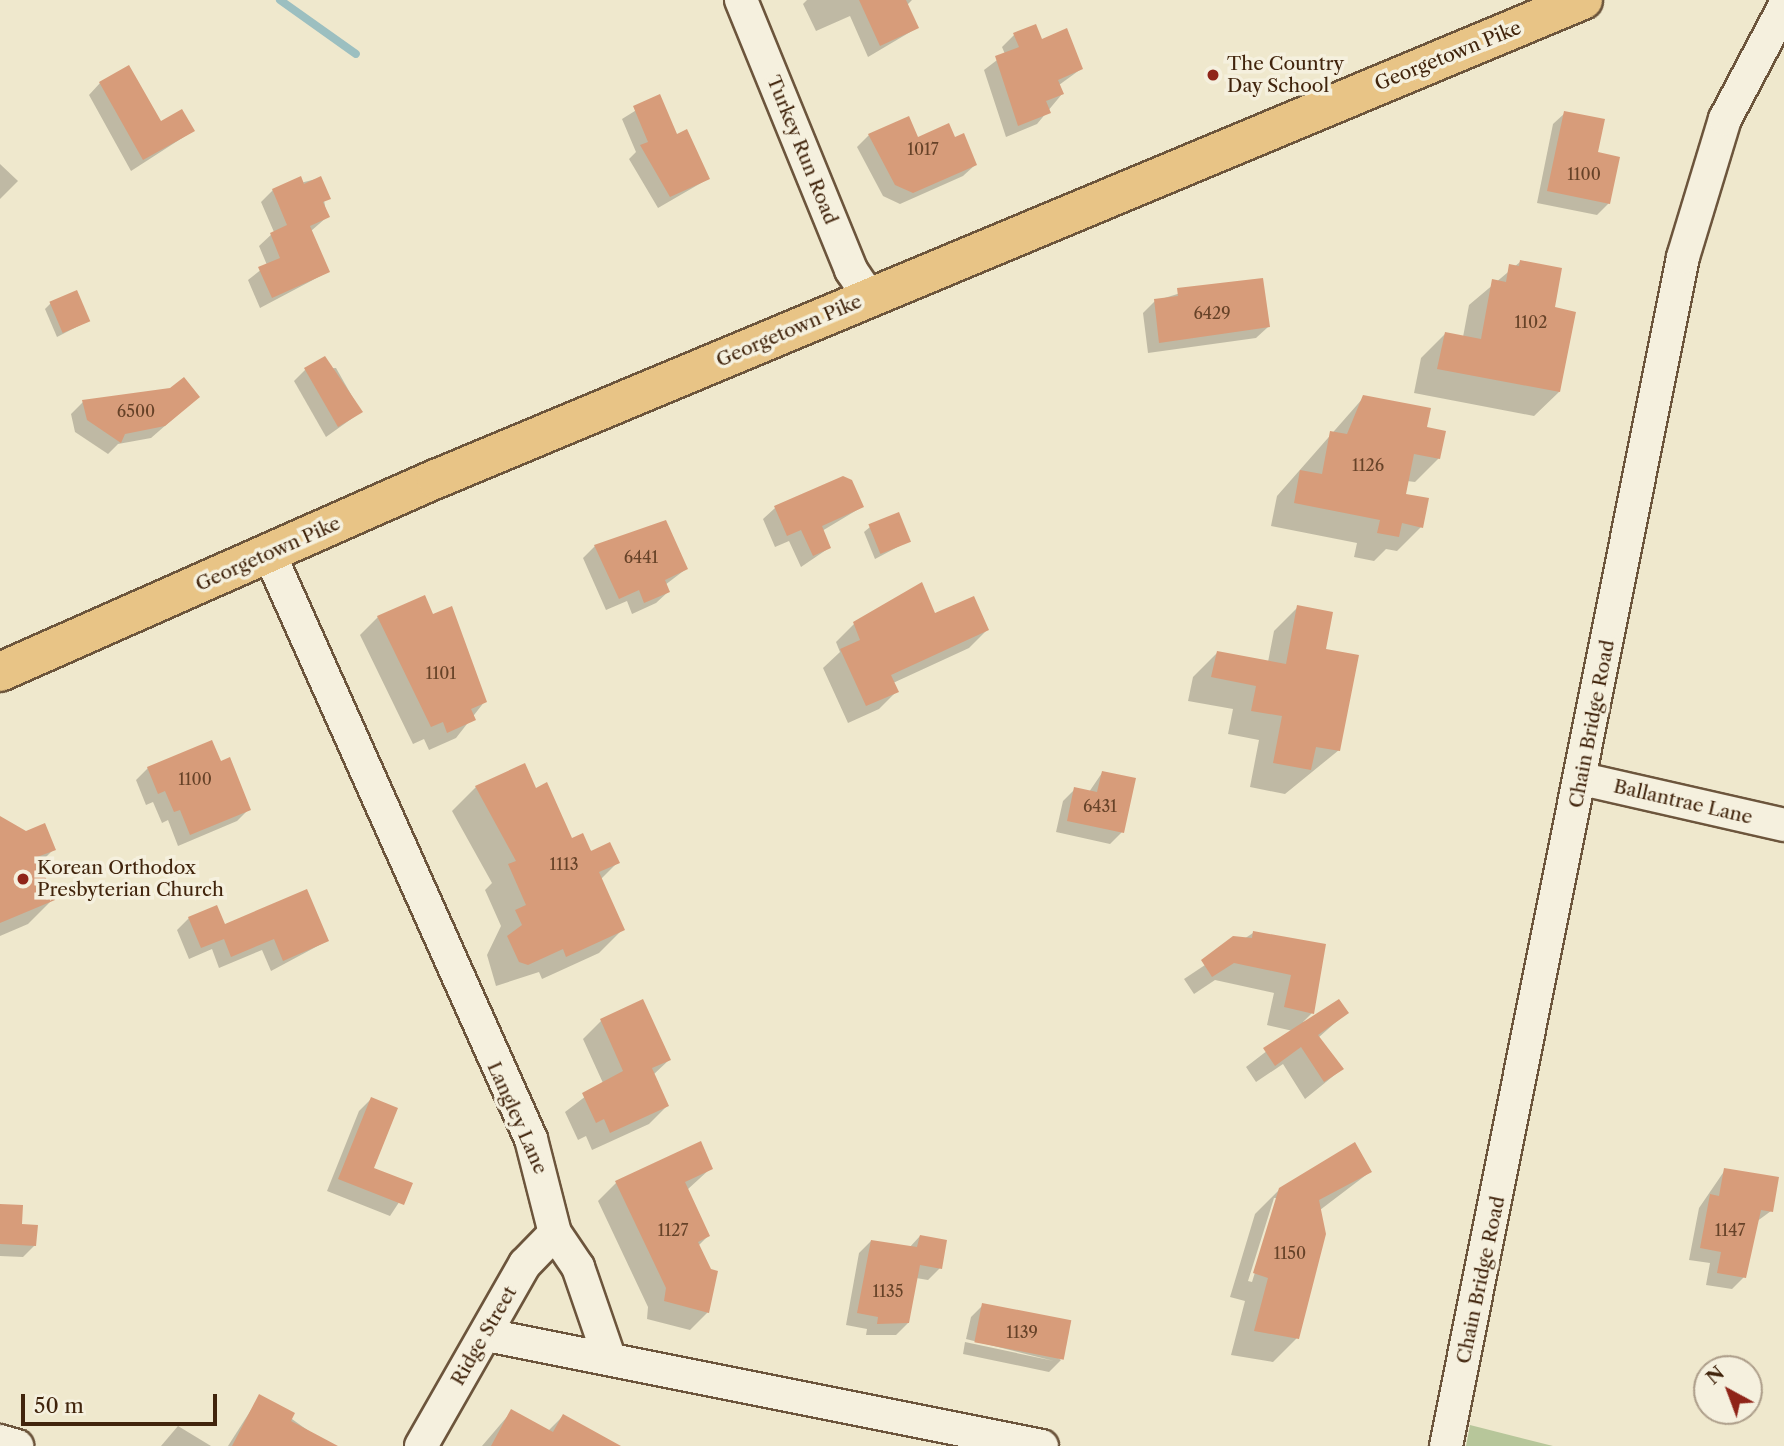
<!DOCTYPE html>
<style>
body{margin:0}
#map{position:relative;width:1784px;height:1446px;overflow:hidden;background:#efe8cd;font-family:"Libre Caslon Text",serif}
div>[style]{position:absolute}
.green>*{inset:0;background:#b7c69a}
.shadow>*{inset:0;background:#0003}
.stream>*{height:8px;margin:-4px;padding:0 4px;transform-origin:4px;border-radius:4px;background:#9cbfc0}
.building>*{inset:0;background:#d79c7a;transform-origin:0 0}
.roads{filter:drop-shadow(2px 0 #6c553c) drop-shadow(-2px 0 #6c553c) drop-shadow(0 2px #6c553c) drop-shadow(0 -2px #6c553c)}
.minor>*{height:32px;margin:-16px;padding:0 16px;transform-origin:16px;border-radius:16px;background:#f5f0de}
.primary>*{height:38px;margin:-19px;padding:0 19px;transform-origin:19px;border-radius:19px;background:#e8c486}
.dots>*{width:19px;height:19px;translate:-50% -50%;box-sizing:border-box;border:4px solid #f5f0de;border-radius:50%}
span{translate:-50% -50%;white-space:nowrap;text-align:center;line-height:1.15;-webkit-text-stroke:7px #f5f0de;paint-order:stroke}
.number-label{font-size:16px;color:#664228}
.number-label span{-webkit-text-stroke-width:0}
.street-label{font-size:19px;color:#41240c}
.poi-label{font-size:19px;color:#41240c}
.left{translate:0 -50%;text-align:left}
.north{position:absolute;left:1693px;top:1355px;width:70px;height:70px;box-sizing:border-box;background:#f5f0de;border:2px solid #ad9e8a;border-radius:50%;rotate:319deg;font-size:19px;font-weight:700;line-height:28px;text-align:center;color:#41240c}
.north::after{content:'';display:block;margin:auto;width:24px;height:32px;background:#8f2418;clip-path:polygon(50% 0,100% 100%,50% 72%,0 100%)}
.scale{position:absolute;left:21px;top:1394px;width:196px;height:32px;box-sizing:border-box;border:4px solid #41240c;border-top:0;padding-left:9px;font-size:21px;line-height:24px;white-space:nowrap;color:#41240c;-webkit-text-stroke:5px #f5f0de;paint-order:stroke}
</style>
<div id="map">
<div class="green">
<div style="clip-path:polygon(1470px 1425px,1553px 1446px,1466px 1446px)"></div>
</div>
<div class="shadow">
<div style="clip-path:polygon(807px 0,912px 0,907px 5px,917px 28px,868px 57px,850px 16px,816px 31px,803px 4px)"></div>
<div style="clip-path:polygon(1014px 35px,1081px 69px,1059px 85px,1062px 94px,1037px 124px,1006px 137px,984px 70px,1005px 54px,1002px 47px)"></div>
<div style="clip-path:polygon(100px 83px,160px 123px,193px 131px,131px 171px,89px 95px)"></div>
<div style="clip-path:polygon(659px 96px,677px 136px,708px 179px,658px 208px,629px 159px,636px 152px,622px 119px)"></div>
<div style="clip-path:polygon(1565px 113px,1596px 154px,1609px 203px,1597px 215px,1537px 203px,1553px 124px)"></div>
<div style="clip-path:polygon(869px 135px,954px 139px,975px 165px,963px 176px,900px 204px,883px 196px,857px 147px)"></div>
<div style="clip-path:polygon(0 164px,18px 181px,0 199px)"></div>
<div style="clip-path:polygon(320px 178px,327px 217px,311px 231px,328px 272px,260px 308px,248px 280px,267px 265px,259px 246px,274px 232px,261px 202px,273px 190px)"></div>
<div style="clip-path:polygon(1520px 262px,1553px 309px,1559px 392px,1534px 416px,1414px 393px,1421px 358px,1445px 334px,1463px 337px,1469px 305px)"></div>
<div style="clip-path:polygon(1203px 286px,1268px 327px,1256px 338px,1148px 353px,1143px 313px,1155px 301px)"></div>
<div style="clip-path:polygon(51px 303px,88px 321px,57px 337px,45px 309px)"></div>
<div style="clip-path:polygon(336px 368px,361px 412px,326px 437px,294px 381px,306px 369px)"></div>
<div style="clip-path:polygon(198px 397px,151px 438px,118px 444px,108px 454px,75px 432px,71px 414px,83px 402px)"></div>
<div style="clip-path:polygon(1364px 397px,1425px 428px,1439px 458px,1415px 482px,1407px 481px,1404px 495px,1421px 527px,1397px 551px,1386px 549px,1374px 561px,1354px 557px,1357px 543px,1271px 526px,1277px 496px)"></div>
<div style="clip-path:polygon(843px 478px,862px 507px,822px 531px,829px 548px,801px 567px,789px 541px,775px 547px,763px 519px,775px 508px)"></div>
<div style="clip-path:polygon(870px 527px,909px 541px,875px 559px,864px 532px)"></div>
<div style="clip-path:polygon(595px 546px,686px 569px,665px 585px,668px 592px,656px 603px,632px 614px,627px 601px,606px 610px,583px 558px)"></div>
<div style="clip-path:polygon(1298px 607px,1324px 650px,1339px 750px,1285px 794px,1250px 787px,1259px 740px,1228px 734px,1233px 709px,1188px 701px,1193px 677px,1217px 653px,1268px 662px,1274px 631px)"></div>
<div style="clip-path:polygon(934px 615px,987px 630px,969px 648px,893px 683px,897px 691px,879px 709px,848px 723px,823px 668px,840px 652px,836px 642px,854px 624px)"></div>
<div style="clip-path:polygon(432px 616px,485px 701px,456px 738px,429px 750px,424px 739px,413px 744px,360px 635px,378px 617px)"></div>
<div style="clip-path:polygon(220px 763px,249px 809px,237px 821px,178px 846px,168px 820px,162px 823px,153px 802px,146px 805px,136px 780px,148px 768px)"></div>
<div style="clip-path:polygon(1102px 773px,1122px 832px,1110px 844px,1056px 832px,1063px 801px,1075px 789px,1089px 792px)"></div>
<div style="clip-path:polygon(476px 787px,535px 790px,571px 841px,617px 863px,601px 879px,623px 929px,599px 953px,542px 979px,539px 972px,496px 986px,487px 955px,501px 926px,485px 890px,492px 883px,452px 811px)"></div>
<div style="clip-path:polygon(0 826px,54px 849px,38px 865px,52px 900px,28px 924px,0 936px)"></div>
<div style="clip-path:polygon(189px 918px,225px 926px,327px 941px,271px 971px,262px 950px,219px 968px,212px 949px,189px 959px,177px 930px)"></div>
<div style="clip-path:polygon(1253px 933px,1324px 946px,1312px 1013px,1303px 1022px,1346px 1013px,1318px 1038px,1342px 1069px,1305px 1099px,1283px 1064px,1256px 1082px,1246px 1067px,1293px 1031px,1267px 1025px,1274px 993px,1215px 980px,1194px 994px,1184px 979px)"></div>
<div style="clip-path:polygon(642px 1002px,669px 1060px,653px 1075px,667px 1106px,649px 1124px,592px 1150px,586px 1136px,578px 1140px,565px 1112px,603px 1083px,583px 1039px,601px 1021px)"></div>
<div style="clip-path:polygon(371px 1099px,372px 1169px,411px 1184px,390px 1216px,327px 1191px,359px 1111px)"></div>
<div style="clip-path:polygon(711px 1168px,687px 1190px,708px 1236px,698px 1246px,708px 1312px,690px 1330px,647px 1319px,648px 1307px,598px 1201px,616px 1183px)"></div>
<div style="clip-path:polygon(1725px 1170px,1771px 1211px,1756px 1222px,1744px 1277px,1732px 1289px,1706px 1285px,1710px 1263px,1689px 1260px,1699px 1208px)"></div>
<div style="clip-path:polygon(evenodd,1370px 1172px,1320px 1210px,1297px 1338px,1273px 1362px,1231px 1355px,1245px 1301px,1230px 1297px,1255px 1214px,1280px 1189px,1370px 1172px,1274px 1198px,1278px 1198px,1252px 1282px,1248px 1281px,1274px 1198px)"></div>
<div style="clip-path:polygon(0 1205px,35px 1245px,23px 1257px,0 1256px)"></div>
<div style="clip-path:polygon(920px 1236px,940px 1268px,928px 1280px,916px 1278px,908px 1323px,896px 1335px,866px 1335px,867px 1329px,846px 1325px,859px 1253px,871px 1241px,909px 1248px)"></div>
<div style="clip-path:polygon(983px 1305px,1061px 1360px,1049px 1372px,963px 1354px,965px 1342px,1054px 1361px,966px 1339px,971px 1317px)"></div>
<div style="clip-path:polygon(260px 1396px,317px 1437px,313px 1446px,228px 1446px)"></div>
<div style="clip-path:polygon(512px 1411px,548px 1431px,563px 1416px,612px 1446px,482px 1446px)"></div>
<div style="clip-path:polygon(178px 1426px,211px 1446px,161px 1446px)"></div>
</div>
<div class="stream">
<div style="left:280px;top:0;width:93px;rotate:35.4deg"></div>
</div>
<div class="building">
<div style="clip-path:polygon(859px 0,906px 0,919px 28px,880px 46px)"></div>
<div style="clip-path:polygon(1036px 24px,1042px 39px,1067px 28px,1083px 69px,1058px 80px,1064px 94px,1046px 101px,1051px 113px,1018px 126px,995px 56px,1019px 47px,1013px 33px)"></div>
<div style="clip-path:polygon(129px 65px,161px 121px,182px 109px,195px 131px,143px 160px,99px 82px)"></div>
<div style="clip-path:polygon(660px 94px,677px 134px,687px 129px,710px 179px,670px 197px,640px 145px,648px 142px,633px 106px)"></div>
<div style="clip-path:polygon(1564px 111px,1605px 119px,1598px 152px,1620px 157px,1610px 204px,1547px 191px)"></div>
<div style="clip-path:polygon(909px 116px,918px 137px,949px 123px,955px 137px,964px 133px,977px 165px,913px 193px,895px 185px,868px 134px)"></div>
<div style="clip-path:polygon(301px 176px,304px 184px,321px 176px,331px 199px,323px 202px,330px 217px,310px 226px,330px 272px,272px 298px,258px 267px,280px 258px,270px 233px,287px 225px,272px 189px)"></div>
<div style="clip-path:polygon(1520px 260px,1562px 268px,1555px 307px,1576px 312px,1560px 392px,1437px 369px,1445px 332px,1481px 339px,1492px 279px,1506px 282px,1509px 264px,1519px 266px)"></div>
<div style="clip-path:polygon(1263px 278px,1270px 327px,1159px 343px,1154px 299px,1178px 296px,1177px 288px)"></div>
<div style="left:77px;top:290px;width:34px;height:30px;rotate:67deg"></div>
<div style="clip-path:polygon(325px 356px,363px 412px,338px 427px,304px 368px)"></div>
<div style="clip-path:polygon(184px 377px,200px 397px,165px 426px,125px 434px,121px 443px,87px 420px,82px 400px,170px 388px)"></div>
<div style="clip-path:polygon(1363px 395px,1431px 408px,1427px 427px,1446px 431px,1440px 459px,1414px 454px,1406px 494px,1429px 498px,1423px 528px,1402px 523px,1399px 537px,1377px 533px,1380px 520px,1294px 503px,1300px 470px,1322px 474px,1330px 431px,1347px 434px)"></div>
<div style="clip-path:polygon(843px 476px,852px 480px,864px 507px,822px 526px,831px 548px,813px 556px,801px 530px,787px 536px,774px 506px)"></div>
<div style="left:899px;top:512px;width:32px;height:33px;rotate:68deg"></div>
<div style="clip-path:polygon(666px 520px,688px 569px,665px 580px,670px 592px,644px 603px,639px 590px,619px 599px,594px 545px)"></div>
<div style="clip-path:polygon(922px 582px,935px 613px,974px 596px,989px 630px,891px 675px,899px 692px,866px 706px,840px 649px,860px 640px,853px 622px)"></div>
<div style="clip-path:polygon(425px 595px,433px 614px,452px 606px,487px 702px,471px 709px,476px 720px,447px 733px,443px 722px,431px 727px,377px 616px)"></div>
<div style="clip-path:polygon(1297px 605px,1333px 612px,1326px 649px,1359px 655px,1340px 751px,1316px 747px,1311px 770px,1273px 763px,1282px 716px,1251px 711px,1256px 686px,1211px 677px,1217px 651px,1286px 664px)"></div>
<div style="clip-path:polygon(212px 740px,221px 761px,230px 757px,251px 810px,190px 835px,180px 810px,174px 812px,165px 791px,158px 794px,147px 767px)"></div>
<div style="clip-path:polygon(525px 763px,536px 788px,547px 782px,572px 838px,583px 833px,591px 851px,610px 842px,620px 863px,599px 872px,625px 930px,566px 957px,563px 949px,528px 965px,519px 962px,507px 936px,522px 925px,515px 910px,526px 905px,508px 864px,516px 861px,475px 786px)"></div>
<div style="clip-path:polygon(1102px 771px,1136px 778px,1124px 833px,1067px 821px,1074px 787px,1097px 792px)"></div>
<div style="clip-path:polygon(0 816px,26px 831px,45px 823px,56px 850px,37px 857px,55px 900px,0 923px)"></div>
<div style="clip-path:polygon(307px 889px,329px 941px,283px 961px,274px 939px,231px 957px,224px 939px,201px 948px,188px 917px,217px 905px,225px 924px)"></div>
<div style="clip-path:polygon(1253px 931px,1326px 944px,1314px 1014px,1284px 1007px,1291px 975px,1234px 963px,1212px 977px,1201px 960px,1233px 936px,1252px 938px)"></div>
<div style="clip-path:polygon(643px 999px,671px 1060px,652px 1068px,669px 1106px,610px 1133px,604px 1119px,596px 1123px,582px 1093px,623px 1071px,600px 1019px)"></div>
<div style="clip-path:polygon(1339px 999px,1349px 1013px,1318px 1035px,1344px 1069px,1324px 1082px,1301px 1047px,1275px 1066px,1263px 1048px)"></div>
<div style="clip-path:polygon(371px 1097px,398px 1108px,374px 1168px,413px 1183px,404px 1205px,338px 1179px)"></div>
<div style="clip-path:polygon(701px 1141px,713px 1169px,685px 1182px,710px 1236px,698px 1242px,711px 1269px,718px 1271px,709px 1313px,664px 1301px,666px 1288px,615px 1181px)"></div>
<div style="clip-path:polygon(1355px 1142px,1372px 1172px,1319px 1200px,1326px 1234px,1299px 1339px,1254px 1331px,1268px 1278px,1253px 1273px,1279px 1188px)"></div>
<div style="clip-path:polygon(1724px 1168px,1779px 1177px,1773px 1212px,1761px 1210px,1746px 1278px,1717px 1273px,1721px 1252px,1700px 1248px,1710px 1194px,1719px 1196px)"></div>
<div style="clip-path:polygon(0 1204px,23px 1205px,22px 1224px,38px 1225px,36px 1246px,0 1244px)"></div>
<div style="clip-path:polygon(920px 1235px,947px 1240px,942px 1269px,920px 1265px,909px 1323px,877px 1324px,878px 1317px,857px 1313px,871px 1240px,917px 1247px)"></div>
<div style="left:982px;top:1303px;width:91px;height:40px;rotate:11deg"></div>
<div style="clip-path:polygon(259px 1394px,295px 1413px,291px 1421px,338px 1446px,232px 1446px)"></div>
<div style="clip-path:polygon(511px 1409px,553px 1432px,563px 1414px,621px 1446px,491px 1446px)"></div>
</div>
<div class="roads">
<div class="minor">
<div style="left:741px;top:0;width:292px;rotate:67.8deg"></div>
<div style="left:851px;top:270px;width:32px;rotate:56deg"></div>
<div style="left:269px;top:553px;width:642px;rotate:65.91deg"></div>
<div style="left:531px;top:1139px;width:97px;rotate:75.7deg"></div>
<div style="left:555px;top:1233px;width:41px;rotate:55.9deg"></div>
<div style="left:578px;top:1267px;width:95px;rotate:71deg"></div>
<div style="left:1582px;top:779px;width:207px;rotate:12.8deg"></div>
<div style="left:487px;top:1335px;width:566px;rotate:11.31deg"></div>
<div style="left:0;top:1441px;width:18px;rotate:16deg"></div>
<div style="left:421px;top:1446px;width:210px;rotate:-60.3deg"></div>
<div style="left:525px;top:1264px;width:43px;rotate:-45.9deg"></div>
<div style="left:1446px;top:1446px;width:1212px;rotate:-78.73deg"></div>
<div style="left:1683px;top:257px;width:144px;rotate:-73.1deg"></div>
<div style="left:1725px;top:119px;width:127px;rotate:-62.2deg"></div>
</div>
<div class="primary">
<div style="left:0;top:672px;width:477px;rotate:-23.9deg"></div>
<div style="left:436px;top:479px;width:1243px;rotate:-22.67deg"></div>
</div>
</div>
<div class="dots">
<div style="left:1213px;top:75px;background:#8f2418"></div>
<div style="left:23px;top:879px;background:#8f2418"></div>
</div>
<div class="number-label">
<span style="left:923px;top:149px">1017</span>
<span style="left:1584px;top:174px">1100</span>
<span style="left:1212px;top:313px">6429</span>
<span style="left:1531px;top:322px">1102</span>
<span style="left:136px;top:411px">6500</span>
<span style="left:1368px;top:465px">1126</span>
<span style="left:641px;top:557px">6441</span>
<span style="left:441px;top:673px">1101</span>
<span style="left:195px;top:779px">1100</span>
<span style="left:1100px;top:806px">6431</span>
<span style="left:564px;top:864px">1113</span>
<span style="left:673px;top:1230px">1127</span>
<span style="left:1730px;top:1230px">1147</span>
<span style="left:1290px;top:1253px">1150</span>
<span style="left:888px;top:1291px">1135</span>
<span style="left:1022px;top:1332px">1139</span>
</div>
<div class="street-label">
<span style="left:1448px;top:56px;rotate:-22deg">Georgetown Pike</span>
<span style="left:802px;top:150px;rotate:68deg">Turkey Run Road</span>
<span style="left:789px;top:331px;rotate:-23deg">Georgetown Pike</span>
<span style="left:268px;top:554px;rotate:-24deg">Georgetown Pike</span>
<span style="left:1592px;top:724px;rotate:-79deg">Chain Bridge Road</span>
<span style="left:1683px;top:802px;rotate:13deg">Ballantrae Lane</span>
<span style="left:517px;top:1118px;rotate:66deg">Langley Lane</span>
<span style="left:1481px;top:1280px;rotate:-78deg">Chain Bridge Road</span>
<span style="left:484px;top:1336px;rotate:-60deg">Ridge Street</span>
</div>
<div class="poi-label">
<span class="left" style="left:1227px;top:75px">The Country<br>Day School</span>
<span class="left" style="left:37px;top:879px">Korean Orthodox<br>Presbyterian Church</span>
</div>
<div class="north">N</div>
<div class="scale">50 m</div>
</div>
